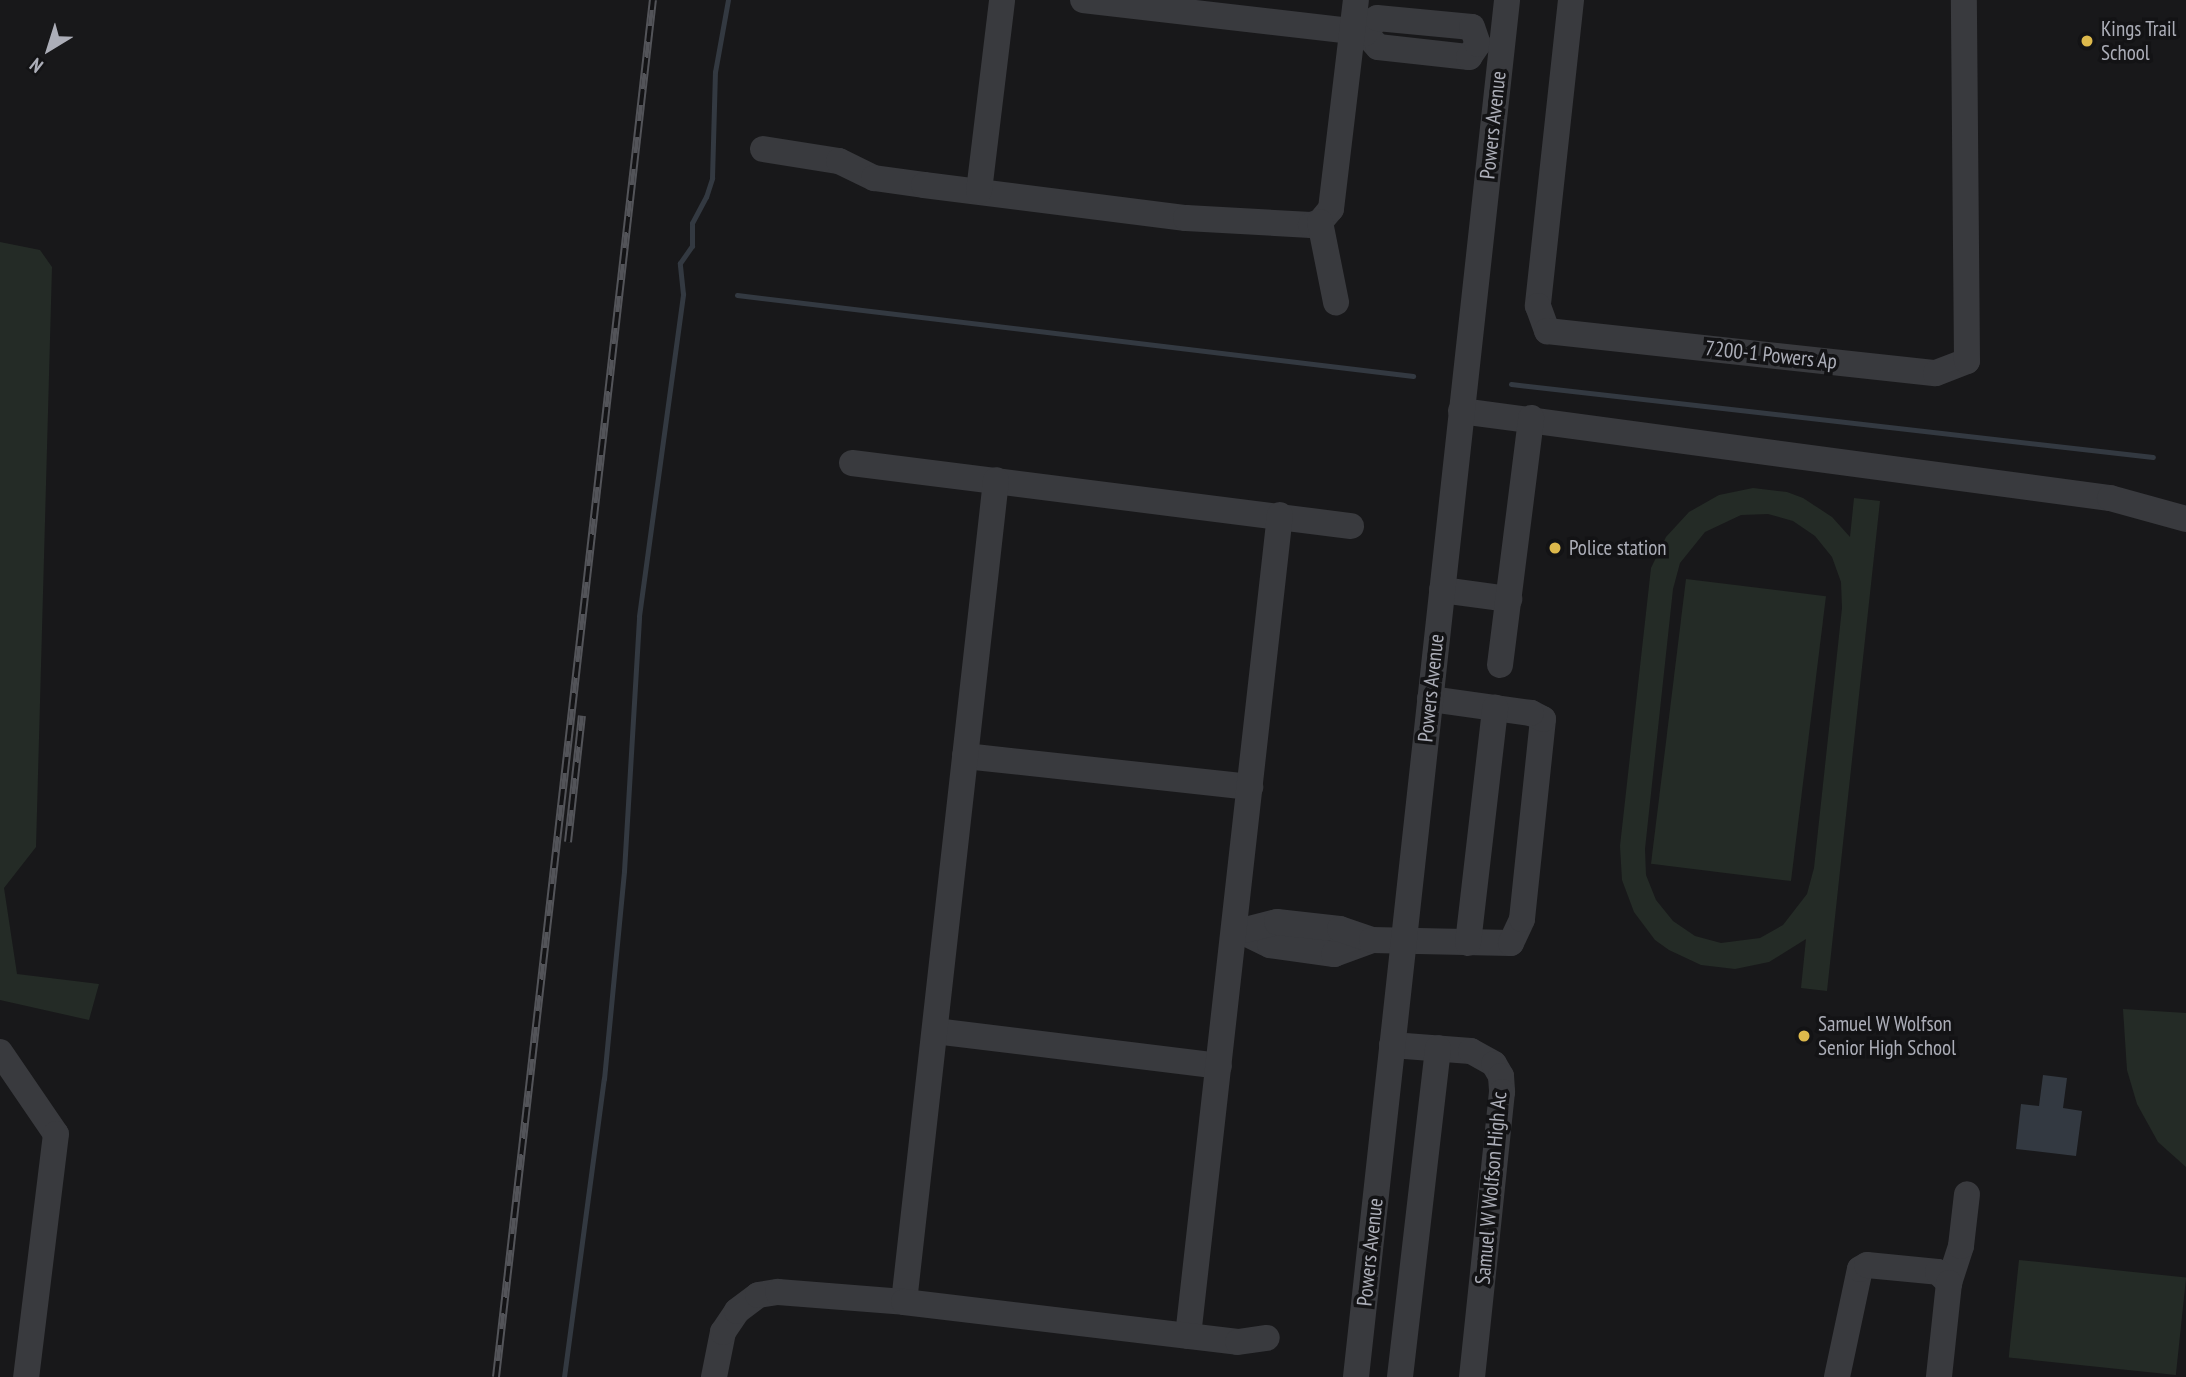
<!DOCTYPE html>
<style>
body{margin:0}
#map{position:relative;width:2186px;height:1377px;overflow:hidden;background:#18181a;font-family:"PT Sans Narrow",sans-serif}
div>[style]{position:absolute}
.green>*{inset:0;background:#242b26;transform-origin:0 0}
.water>*{inset:0;background:#333941}
.stream>*{height:5px;margin:-2.5px;padding:0 2.5px;transform-origin:2.5px;border-radius:2.5px;background:#333941}
.minor>*{height:26px;margin:-13px;padding:0 13px;transform-origin:13px;border-radius:13px;background:#393a3e}
.rail>*{height:8px;margin-top:-4px;transform-origin:0;background:repeating-linear-gradient(90deg,#131315 0 16px,#535459 0 32px);box-sizing:border-box;border-block:2px solid #535459}
.dots>*{width:19px;height:19px;translate:-50% -50%;box-sizing:border-box;border:4px solid #131315;border-radius:50%}
span{translate:-50% -50%;white-space:nowrap;text-align:center;line-height:1.15;-webkit-text-stroke:7px #131315;paint-order:stroke}
.poi-label{font-size:21px;color:#acaeb8}
.left{translate:0 -50%;text-align:left}
.street-label{font-size:21px;color:#acaeb8}
.north{position:absolute;left:14px;top:14px;width:70px;height:70px;-webkit-text-stroke:5px #131315;paint-order:stroke;rotate:218deg;font-size:19px;font-weight:700;line-height:28px;text-align:center;color:#acaeb8}
.north::after{content:'';display:block;margin:auto;width:24px;height:32px;background:#acaeb8;clip-path:polygon(50% 0,100% 100%,50% 72%,0 100%)}
</style>
<div id="map">
<div class="green">
<div style="clip-path:polygon(0 242px,40px 250px,52px 267px,36px 847px,4px 888px,17px 974px,99px 984px,89px 1020px,0 1000px)"></div>
<div style="clip-path:polygon(evenodd,1753px 488px,1787px 492px,1803px 498px,1832px 517px,1850px 537px,1854px 498px,1880px 501px,1827px 991px,1801px 988px,1806px 939px,1769px 962px,1735px 969px,1701px 965px,1669px 950px,1655px 940px,1634px 912px,1622px 880px,1620px 846px,1651px 568px,1666px 537px,1689px 512px,1719px 495px,1753px 488px,1768px 514px,1793px 521px,1815px 536px,1832px 557px,1841px 582px,1842px 608px,1814px 868px,1807px 894px,1783px 925px,1760px 938px,1721px 943px,1695px 936px,1673px 921px,1656px 900px,1646px 875px,1645px 849px,1673px 589px,1680px 563px,1705px 532px,1741px 515px,1768px 514px)"></div>
<div style="left:1686px;top:579px;width:141px;height:287px;rotate:7deg"></div>
<div style="clip-path:polygon(2123px 1009px,2186px 1013px,2186px 1167px,2158px 1142px,2137px 1104px,2127px 1070px)"></div>
<div style="left:2019px;top:1260px;width:168px;height:98px;rotate:6deg"></div>
</div>
<div class="water">
<div style="clip-path:polygon(2043px 1075px,2067px 1078px,2063px 1108px,2082px 1111px,2076px 1156px,2016px 1149px,2021px 1104px,2039px 1106px)"></div>
</div>
<div class="stream">
<div style="left:737px;top:295px;width:681px;rotate:6.83deg"></div>
<div style="left:1511px;top:384px;width:646px;rotate:6.49deg"></div>
<div style="left:564px;top:1377px;width:301px;rotate:-82.4deg"></div>
<div style="left:604px;top:1079px;width:209px;rotate:-84.5deg"></div>
<div style="left:624px;top:871px;width:255px;rotate:-86.6deg"></div>
<div style="left:639px;top:616px;width:325px;rotate:-82.2deg"></div>
<div style="left:683px;top:294px;width:31px;rotate:-96deg"></div>
<div style="left:680px;top:263px;width:21px;rotate:-55deg"></div>
<div style="left:692px;top:246px;width:23px;rotate:-90deg"></div>
<div style="left:692px;top:223px;width:30px;rotate:-62deg"></div>
<div style="left:706px;top:197px;width:20px;rotate:-72deg"></div>
<div style="left:712px;top:178px;width:106px;rotate:-88.4deg"></div>
<div style="left:715px;top:72px;width:73px;rotate:-79.8deg"></div>
</div>
<div class="minor">
<div style="left:1083px;top:0;width:271px;rotate:6.6deg"></div>
<div style="left:1352px;top:31px;width:13px;rotate:9deg"></div>
<div style="left:1365px;top:33px;width:19px;rotate:47deg"></div>
<div style="left:1378px;top:47px;width:92px;rotate:6.3deg"></div>
<div style="left:1469px;top:57px;width:16px;rotate:-55deg"></div>
<div style="left:1571px;top:0;width:308px;rotate:96.2deg"></div>
<div style="left:1538px;top:306px;width:27px;rotate:70deg"></div>
<div style="left:1547px;top:331px;width:391px;rotate:6.2deg"></div>
<div style="left:1936px;top:373px;width:33px;rotate:-21deg"></div>
<div style="left:1967px;top:361px;width:361px;rotate:-90.5deg"></div>
<div style="left:1365px;top:33px;width:19px;rotate:-51deg"></div>
<div style="left:1377px;top:18px;width:95px;rotate:5.4deg"></div>
<div style="left:1472px;top:27px;width:18px;rotate:71deg"></div>
<div style="left:763px;top:149px;width:77px;rotate:9deg"></div>
<div style="left:839px;top:161px;width:39px;rotate:26deg"></div>
<div style="left:874px;top:178px;width:50px;rotate:8deg"></div>
<div style="left:924px;top:185px;width:264px;rotate:7.2deg"></div>
<div style="left:1186px;top:218px;width:125px;rotate:3.2deg"></div>
<div style="left:1311px;top:225px;width:9px;rotate:-18deg"></div>
<div style="left:1320px;top:222px;width:17px;rotate:-50deg"></div>
<div style="left:1331px;top:209px;width:210px;rotate:-83.2deg"></div>
<div style="left:979px;top:191px;width:192px;rotate:-83.1deg"></div>
<div style="left:1320px;top:222px;width:82px;rotate:78.7deg"></div>
<div style="left:1461px;top:411px;width:655px;rotate:7.64deg"></div>
<div style="left:2110px;top:498px;width:79px;rotate:15.4deg"></div>
<div style="left:852px;top:463px;width:503px;rotate:7.2deg"></div>
<div style="left:1442px;top:590px;width:68px;rotate:7.7deg"></div>
<div style="left:1500px;top:665px;width:249px;rotate:-82.8deg"></div>
<div style="left:965px;top:756px;width:287px;rotate:6.2deg"></div>
<div style="left:1237px;top:929px;width:37px;rotate:26deg"></div>
<div style="left:1270px;top:945px;width:65px;rotate:8deg"></div>
<div style="left:1334px;top:954px;width:40px;rotate:-20.2deg"></div>
<div style="left:1245px;top:930px;width:33px;rotate:-14deg"></div>
<div style="left:1277px;top:922px;width:63px;rotate:6.3deg"></div>
<div style="left:1340px;top:929px;width:34px;rotate:19deg"></div>
<div style="left:1372px;top:940px;width:139px;rotate:1.2deg"></div>
<div style="left:1511px;top:943px;width:26px;rotate:-65deg"></div>
<div style="left:1522px;top:919px;width:201px;rotate:-84deg"></div>
<div style="left:1543px;top:719px;width:13px;rotate:-153deg"></div>
<div style="left:1531px;top:713px;width:102px;rotate:-172.1deg"></div>
<div style="left:1468px;top:943px;width:237px;rotate:-83.4deg"></div>
<div style="left:935px;top:1031px;width:286px;rotate:7deg"></div>
<div style="left:1392px;top:1045px;width:79px;rotate:4.3deg"></div>
<div style="left:1471px;top:1051px;width:26px;rotate:29deg"></div>
<div style="left:1494px;top:1064px;width:14px;rotate:60deg"></div>
<div style="left:1501px;top:1076px;width:16px;rotate:86deg"></div>
<div style="left:1502px;top:1092px;width:287px;rotate:96deg"></div>
<div style="left:0;top:1052px;width:99px;rotate:55.7deg"></div>
<div style="left:56px;top:1134px;width:245px;rotate:97deg"></div>
<div style="left:1949px;top:1283px;width:39px;rotate:-72deg"></div>
<div style="left:1961px;top:1246px;width:52px;rotate:-83.4deg"></div>
<div style="left:904px;top:1302px;width:827px;rotate:-83.61deg"></div>
<div style="left:1188px;top:1336px;width:826px;rotate:-83.61deg"></div>
<div style="left:714px;top:1377px;width:46px;rotate:-78.7deg"></div>
<div style="left:723px;top:1332px;width:25px;rotate:-56deg"></div>
<div style="left:737px;top:1311px;width:26px;rotate:-37deg"></div>
<div style="left:758px;top:1295px;width:20px;rotate:-9deg"></div>
<div style="left:778px;top:1292px;width:126px;rotate:4.5deg"></div>
<div style="left:904px;top:1302px;width:336px;rotate:6.8deg"></div>
<div style="left:1238px;top:1342px;width:29px;rotate:-8deg"></div>
<div style="left:1356px;top:1377px;width:1385px;rotate:-83.74deg"></div>
<div style="left:1400px;top:1377px;width:331px;rotate:-83.4deg"></div>
<div style="left:1837px;top:1377px;width:110px;rotate:-78deg"></div>
<div style="left:1860px;top:1269px;width:8px;rotate:-30deg"></div>
<div style="left:1867px;top:1265px;width:71px;rotate:5.6deg"></div>
<div style="left:1938px;top:1272px;width:16px;rotate:45deg"></div>
<div style="left:1949px;top:1283px;width:95px;rotate:96.1deg"></div>
</div>
<div class="rail">
<div style="left:568px;top:842px;width:127px;rotate:-83.7deg"></div>
<div style="left:496px;top:1377px;width:1386px;rotate:-83.5deg"></div>
</div>
<div class="dots">
<div style="left:2087px;top:41px;background:#ddb94c"></div>
<div style="left:1555px;top:548px;background:#ddb94c"></div>
<div style="left:1804px;top:1036px;background:#ddb94c"></div>
</div>
<div class="poi-label">
<span class="left" style="left:2101px;top:41px">Kings Trail<br>School</span>
<span class="left" style="left:1569px;top:548px">Police station</span>
<span class="left" style="left:1818px;top:1036px">Samuel W Wolfson<br>Senior High School</span>
</div>
<div class="street-label">
<span style="left:1493px;top:125px;rotate:-84deg">Powers Avenue</span>
<span style="left:1771px;top:355px;rotate:6deg">7200-1 Powers Ap</span>
<span style="left:1431px;top:688px;rotate:-84deg">Powers Avenue</span>
<span style="left:1491px;top:1188px;rotate:-85deg">Samuel W Wolfson High Ac</span>
<span style="left:1370px;top:1252px;rotate:-84deg">Powers Avenue</span>
</div>
<div class="north">N</div>
</div>
